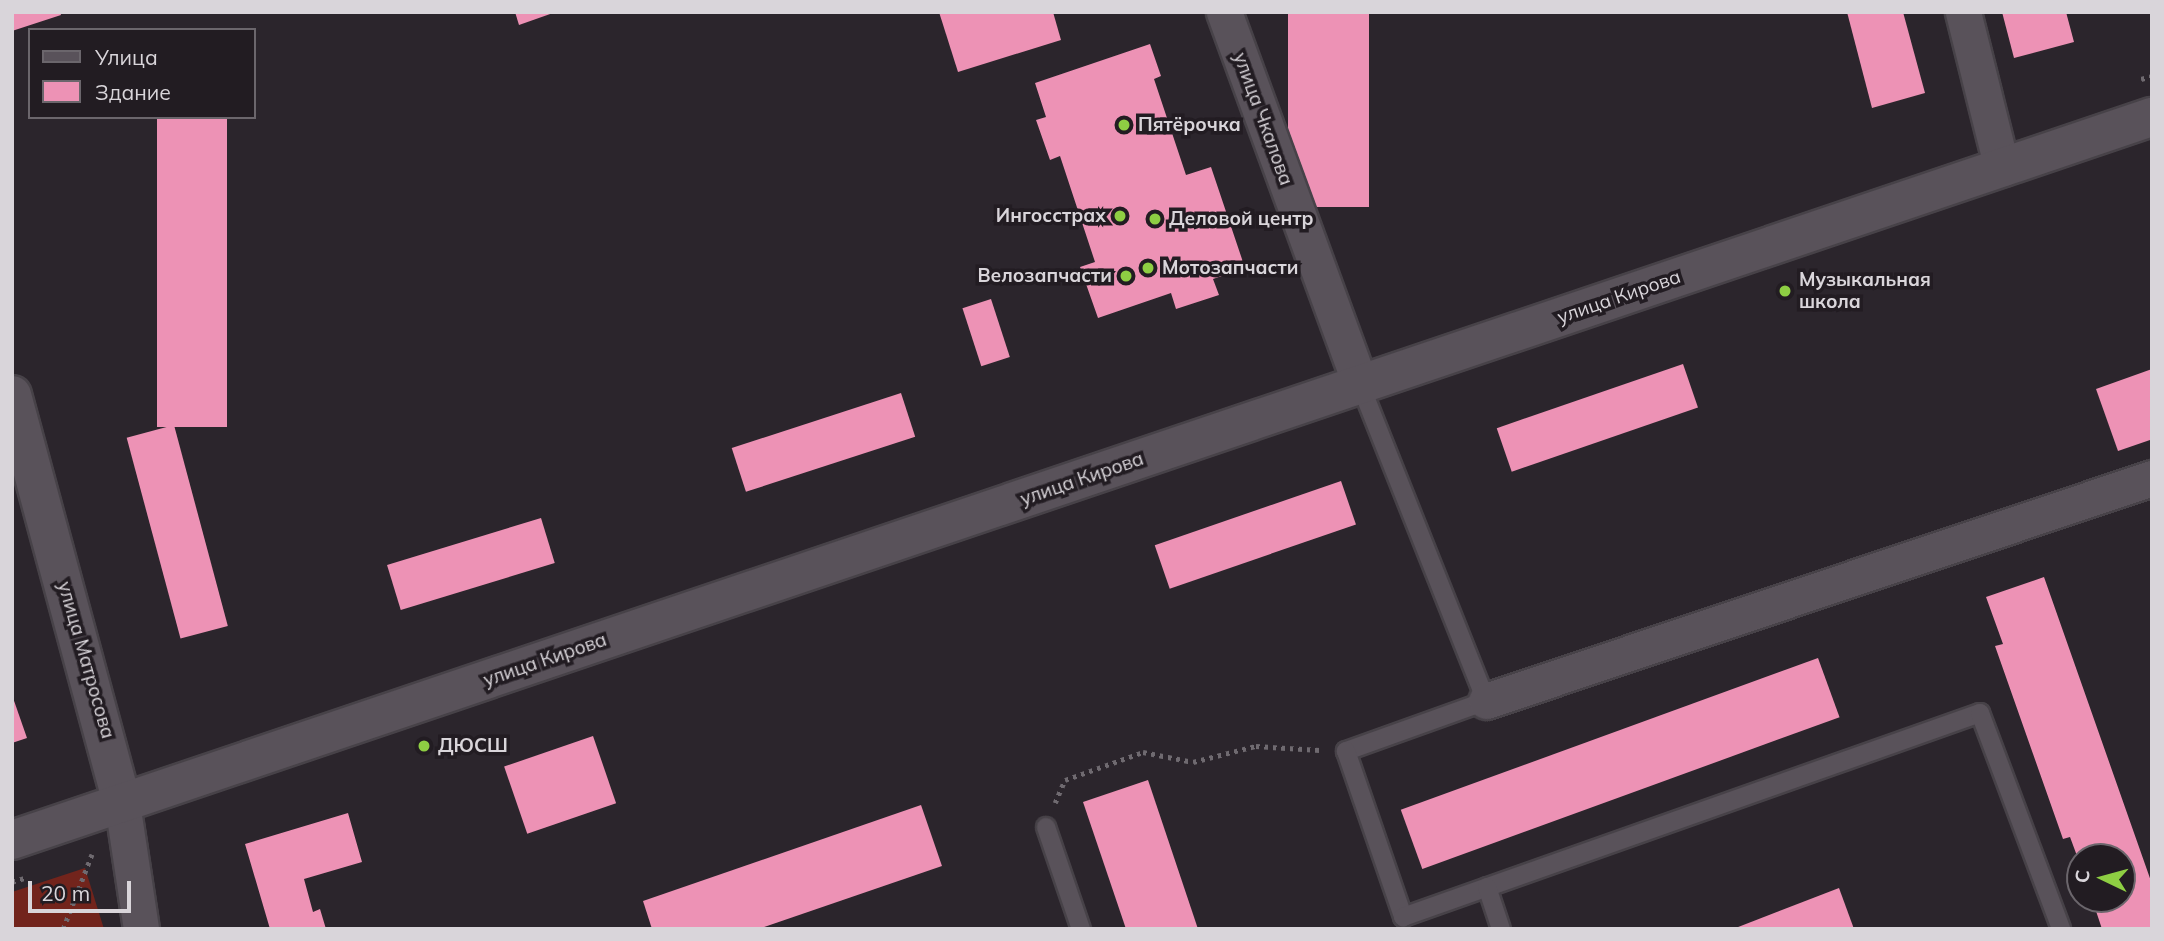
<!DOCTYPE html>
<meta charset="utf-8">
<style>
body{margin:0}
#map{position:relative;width:2164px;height:941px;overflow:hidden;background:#2b252c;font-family:Mulish,sans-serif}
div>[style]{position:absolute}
.green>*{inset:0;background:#72241c}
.building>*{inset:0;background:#ed92b5;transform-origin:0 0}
.path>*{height:4.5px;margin-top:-2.25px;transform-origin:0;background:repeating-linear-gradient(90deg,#6f6a70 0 3.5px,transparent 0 8.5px)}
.roads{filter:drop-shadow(2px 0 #474248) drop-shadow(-2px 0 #474248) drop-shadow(0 2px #474248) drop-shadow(0 -2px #474248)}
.lane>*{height:18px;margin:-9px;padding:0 9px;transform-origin:9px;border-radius:9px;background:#59525a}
.street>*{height:35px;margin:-17.5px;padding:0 17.5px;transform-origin:17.5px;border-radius:17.5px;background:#59525a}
.secondary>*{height:38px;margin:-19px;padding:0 19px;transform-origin:19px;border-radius:19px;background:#59525a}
.dots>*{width:19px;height:19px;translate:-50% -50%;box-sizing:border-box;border:4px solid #221c22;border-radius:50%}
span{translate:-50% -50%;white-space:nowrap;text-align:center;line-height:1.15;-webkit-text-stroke:7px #221c22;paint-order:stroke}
.street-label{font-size:19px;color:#d9d5da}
.poi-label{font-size:19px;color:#d9d5da;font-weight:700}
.left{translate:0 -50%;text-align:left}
.right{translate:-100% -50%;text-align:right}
.frame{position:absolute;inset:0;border:14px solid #d9d5da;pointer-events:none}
.legend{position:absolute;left:28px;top:28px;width:228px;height:91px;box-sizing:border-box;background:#221c22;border:2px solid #6b666c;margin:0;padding:9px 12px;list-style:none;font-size:21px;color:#d9d5da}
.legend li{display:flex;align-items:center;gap:14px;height:35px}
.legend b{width:35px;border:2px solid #6b666c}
.north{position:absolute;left:2066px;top:843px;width:70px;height:70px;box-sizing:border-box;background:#221c22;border:2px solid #6b666c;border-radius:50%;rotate:275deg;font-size:19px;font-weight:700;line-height:28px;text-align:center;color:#d9d5da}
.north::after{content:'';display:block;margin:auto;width:24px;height:32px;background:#8ece43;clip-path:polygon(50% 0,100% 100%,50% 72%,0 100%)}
.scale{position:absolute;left:28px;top:881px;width:103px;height:32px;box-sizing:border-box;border:4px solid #d9d5da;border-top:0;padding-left:9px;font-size:21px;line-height:24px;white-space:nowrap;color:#d9d5da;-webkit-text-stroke:5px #221c22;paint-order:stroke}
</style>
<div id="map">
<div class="green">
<div style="clip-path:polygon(85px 868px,104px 929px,12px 929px,12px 892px)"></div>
</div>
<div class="building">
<div style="clip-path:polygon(12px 12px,60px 12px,61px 15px,12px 31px)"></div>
<div style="clip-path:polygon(515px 12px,553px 12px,553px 13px,519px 25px)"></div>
<div style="clip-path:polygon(939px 12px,1053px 12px,1061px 40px,958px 72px)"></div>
<div style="left:1288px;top:12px;width:81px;height:195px"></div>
<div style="clip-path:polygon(1847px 12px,1903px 12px,1925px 93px,1872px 108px)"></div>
<div style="clip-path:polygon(2002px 12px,2066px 12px,2074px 42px,2014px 58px)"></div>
<div style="clip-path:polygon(1150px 44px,1161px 76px,1154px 79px,1186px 175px,1211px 167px,1245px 268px,1213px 279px,1219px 295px,1176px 309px,1171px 293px,1098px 318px,1080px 267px,1095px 262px,1060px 156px,1050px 160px,1036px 120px,1046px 117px,1035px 83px)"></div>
<div style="left:157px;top:117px;width:70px;height:310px"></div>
<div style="left:991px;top:299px;width:61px;height:30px;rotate:72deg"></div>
<div style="left:1683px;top:364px;width:46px;height:197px;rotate:71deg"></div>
<div style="clip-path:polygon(2152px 369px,2150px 440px,2118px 451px,2096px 389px)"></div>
<div style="left:901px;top:393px;width:46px;height:178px;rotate:72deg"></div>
<div style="left:174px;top:425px;width:208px;height:49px;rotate:75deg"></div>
<div style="left:1341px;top:481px;width:46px;height:197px;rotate:71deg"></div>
<div style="left:541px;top:518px;width:47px;height:161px;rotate:73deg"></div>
<div style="clip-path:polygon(2044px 577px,2152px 884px,2152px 929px,2102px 929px,2092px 899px,2122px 899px,2122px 857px,2080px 857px,2080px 864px,2070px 837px,2063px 839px,1995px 646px,2003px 644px,1986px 597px)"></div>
<div style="left:1818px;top:658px;width:63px;height:444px;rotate:70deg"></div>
<div style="clip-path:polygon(12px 695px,27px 738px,12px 743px)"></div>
<div style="left:593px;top:736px;width:71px;height:94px;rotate:71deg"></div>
<div style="clip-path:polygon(1148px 780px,1198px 929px,1126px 929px,1083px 802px)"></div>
<div style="clip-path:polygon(921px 805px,942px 866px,758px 929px,652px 929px,643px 901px)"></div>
<div style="clip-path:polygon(348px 813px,362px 862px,304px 879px,313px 912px,320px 909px,326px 929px,270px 929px,245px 844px)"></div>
<div style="clip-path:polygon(1839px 888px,1854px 929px,1733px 929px)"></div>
</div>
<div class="path">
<div style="left:2141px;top:79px;width:11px;rotate:-15deg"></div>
<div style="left:1055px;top:803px;width:25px;rotate:-67deg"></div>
<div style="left:1065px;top:780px;width:83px;rotate:-19.7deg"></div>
<div style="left:1143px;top:752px;width:51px;rotate:11.3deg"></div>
<div style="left:1193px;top:762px;width:65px;rotate:-14.3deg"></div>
<div style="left:1256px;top:746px;width:64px;rotate:3.6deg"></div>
<div style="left:12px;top:882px;width:16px;rotate:-18deg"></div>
<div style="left:63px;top:929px;width:80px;rotate:-68.9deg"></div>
</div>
<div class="roads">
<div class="lane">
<div style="left:1360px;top:384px;width:341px;rotate:68.3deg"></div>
<div style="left:1486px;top:701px;width:149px;rotate:160.3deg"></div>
<div style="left:1346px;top:751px;width:176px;rotate:71deg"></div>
<div style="left:1403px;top:917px;width:612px;rotate:-19.47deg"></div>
<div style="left:1980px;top:713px;width:231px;rotate:69.4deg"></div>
<div style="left:1046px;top:827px;width:108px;rotate:71.1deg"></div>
<div style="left:1487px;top:887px;width:44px;rotate:71.6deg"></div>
</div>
<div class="street">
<div style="left:1224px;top:12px;width:396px;rotate:69.9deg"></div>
<div style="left:1963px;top:12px;width:161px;rotate:76deg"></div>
<div style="left:1486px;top:701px;width:702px;rotate:-18.51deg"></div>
<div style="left:122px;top:803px;width:127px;rotate:81.4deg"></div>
</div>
<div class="secondary">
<div style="left:12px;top:395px;width:423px;rotate:74.9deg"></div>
<div style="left:12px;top:840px;width:2259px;rotate:-18.67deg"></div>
</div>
</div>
<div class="dots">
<div style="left:1124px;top:125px;background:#8ece43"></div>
<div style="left:1120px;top:216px;background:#8ece43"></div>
<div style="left:1155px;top:219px;background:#8ece43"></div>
<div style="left:1148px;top:268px;background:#8ece43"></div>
<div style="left:1126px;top:276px;background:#8ece43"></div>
<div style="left:1785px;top:291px;background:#8ece43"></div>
<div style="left:424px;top:746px;background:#8ece43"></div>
</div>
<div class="street-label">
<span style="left:1263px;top:119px;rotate:70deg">улица Чкалова</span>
<span style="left:1619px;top:297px;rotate:-19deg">улица Кирова</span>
<span style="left:1082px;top:479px;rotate:-19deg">улица Кирова</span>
<span style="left:86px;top:660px;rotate:74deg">улица Матросова</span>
<span style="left:545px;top:660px;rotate:-19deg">улица Кирова</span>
</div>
<div class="poi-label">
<span class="left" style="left:1138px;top:125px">Пятёрочка</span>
<span class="right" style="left:1106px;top:216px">Ингосстрах</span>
<span class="left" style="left:1169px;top:219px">Деловой центр</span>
<span class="left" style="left:1162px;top:268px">Мотозапчасти</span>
<span class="right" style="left:1112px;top:276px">Велозапчасти</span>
<span class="left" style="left:1799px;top:291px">Музыкальная<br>школа</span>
<span class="left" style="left:438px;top:746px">ДЮСШ</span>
</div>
<div class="frame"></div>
<ul class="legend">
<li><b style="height:9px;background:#59525a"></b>Улица</li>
<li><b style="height:19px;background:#ed92b5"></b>Здание</li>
</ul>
<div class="north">С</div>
<div class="scale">20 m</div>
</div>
